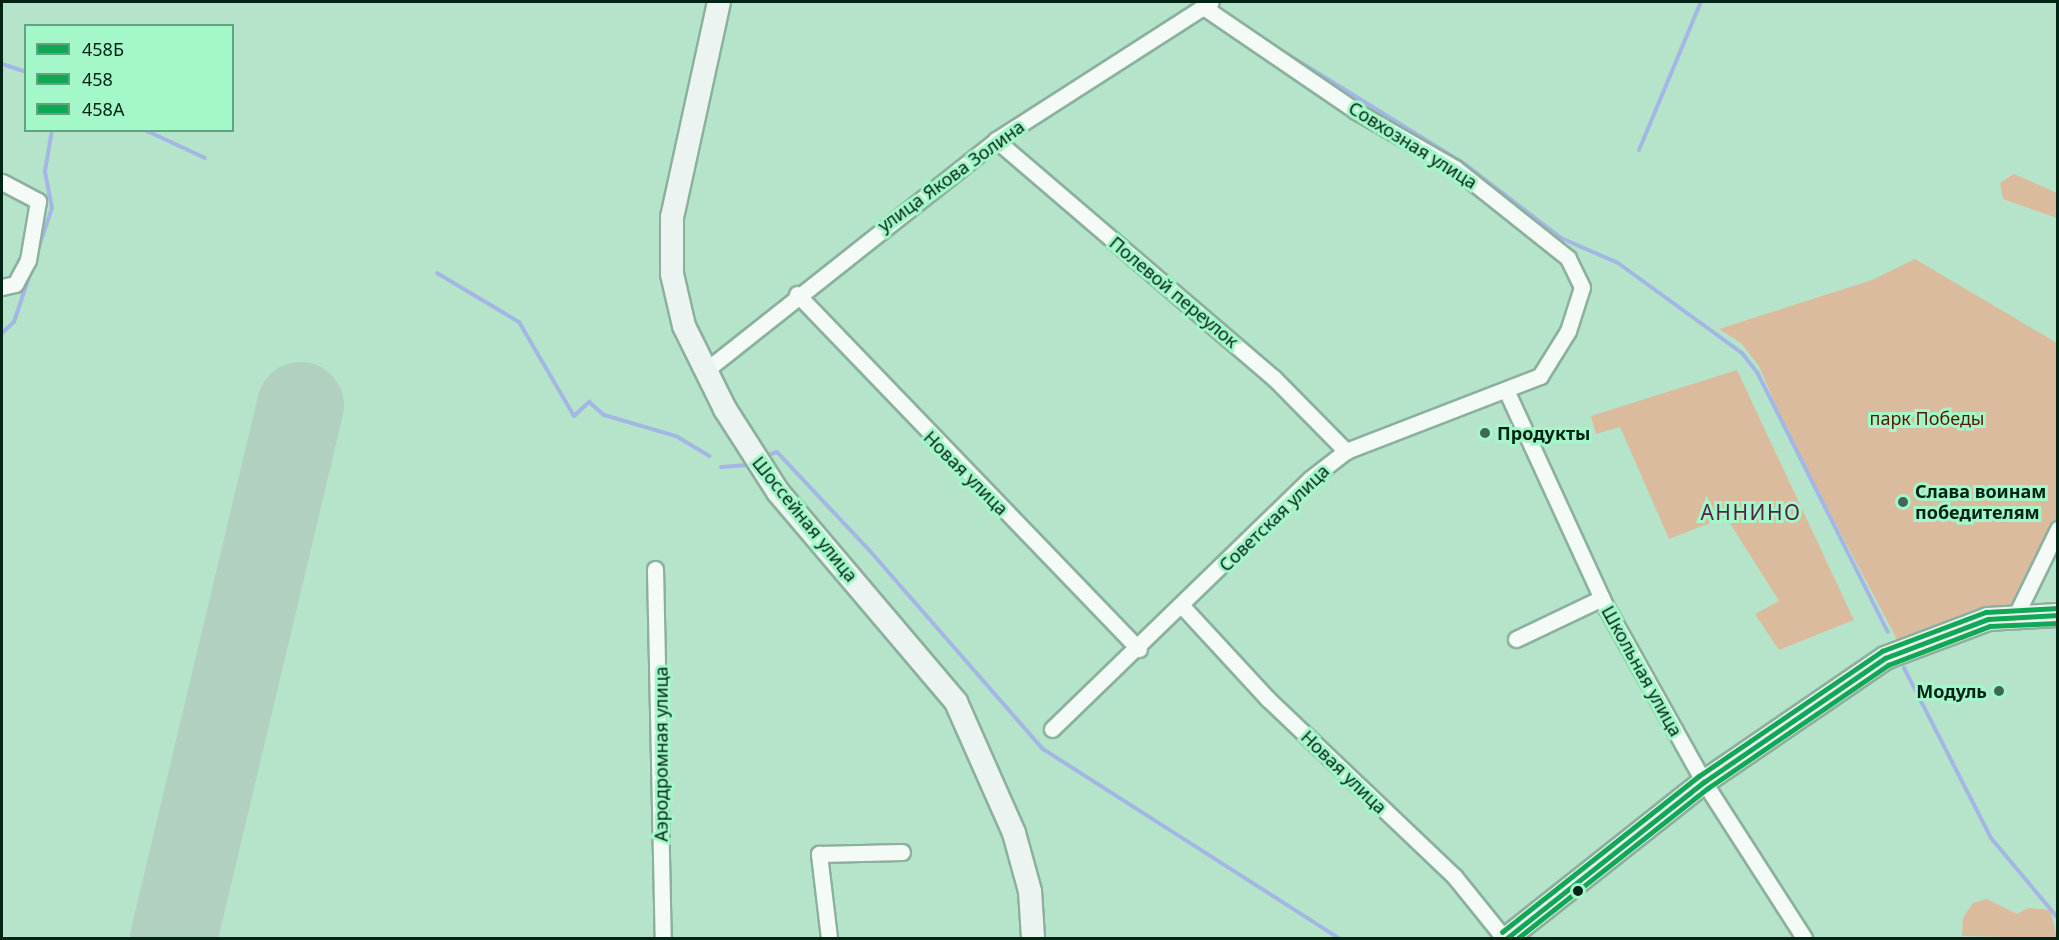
<!DOCTYPE html>
<meta charset="utf-8">
<style>
body{margin:0}
#map{position:relative;width:2059px;height:940px;overflow:hidden;background:#b6e4cb;font-family:"Noto Sans",sans-serif}
div>[style]{position:absolute}
.green>*{inset:0;background:#dbbb9e}
.stream>*{height:4px;margin:-2px;padding:0 2px;transform-origin:2px;border-radius:2px;background:#a4b7e4}
.runway>*{height:87px;margin:-43.5px;padding:0 43.5px;transform-origin:43.5px;border-radius:43.5px;background:#b2d0c0}
.roads{filter:drop-shadow(2px 0 #8cb09d) drop-shadow(-2px 0 #8cb09d) drop-shadow(0 2px #8cb09d) drop-shadow(0 -2px #8cb09d)}
.minor>*{height:15px;margin:-7.5px;padding:0 7.5px;transform-origin:7.5px;border-radius:7.5px;background:#f4fbf7}
.secondary>*{height:22px;margin:-11px;padding:0 11px;transform-origin:11px;border-radius:11px;background:#ebf4f1}
.bus-1>*{height:4.5px;margin:-2.25px;padding:0 2.25px;transform-origin:2.25px;border-radius:2.25px;background:#10a855}
.bus-2>*{height:4.5px;margin:-2.25px;padding:0 2.25px;transform-origin:2.25px;border-radius:2.25px;background:#10a855}
.bus-3>*{height:4.5px;margin:-2.25px;padding:0 2.25px;transform-origin:2.25px;border-radius:2.25px;background:#10a855}
.dots>*{width:16px;height:16px;translate:-50% -50%;box-sizing:border-box;border:3px solid #a3f7c9;border-radius:50%}
span{translate:-50% -50%;white-space:nowrap;text-align:center;line-height:1.15;-webkit-text-stroke:6px #a3f7c9;paint-order:stroke}
.street-label{font-size:18px;color:#012414}
.park-label{font-size:18px;color:#571700}
.poi-label{font-size:18px;color:#012414;font-weight:700}
.left{translate:0 -50%;text-align:left}
.right{translate:-100% -50%;text-align:right}
.quarter-label{font-size:21px;color:#581f49;letter-spacing:1.5px}
.frame{position:absolute;inset:0;border:3px solid #012414;pointer-events:none}
.legend{position:absolute;left:24px;top:24px;width:210px;height:108px;box-sizing:border-box;background:#a3f7c9;border:2px solid #62a381;margin:0;padding:8px 10px;list-style:none;font-size:18px;color:#012414}
.legend li{display:flex;align-items:center;gap:12px;height:30px}
.legend b{width:30px;border:2px solid #62a381}
</style>
<div id="map">
<div class="green">
<div style="clip-path:polygon(2014px 174px,2057px 193px,2057px 218px,2003px 199px,2000px 183px)"></div>
<div style="clip-path:polygon(1915px 259px,2057px 343px,2057px 520px,2012px 611px,1900px 645px,1786px 430px,1759px 366px,1741px 343px,1719px 329px,1872px 280px)"></div>
<div style="clip-path:polygon(1737px 370px,1854px 620px,1779px 650px,1755px 614px,1779px 601px,1726px 517px,1669px 539px,1620px 427px,1596px 434px,1591px 416px)"></div>
<div style="clip-path:polygon(1987px 899px,2017px 914px,2028px 908px,2050px 910px,2057px 938px,1962px 936px,1963px 918px,1973px 903px)"></div>
</div>
<div class="stream">
<div style="left:1268px;top:42px;width:233px;rotate:31.8deg"></div>
<div style="left:1466px;top:165px;width:120px;rotate:37.5deg"></div>
<div style="left:1561px;top:238px;width:62px;rotate:23.7deg"></div>
<div style="left:1618px;top:263px;width:153px;rotate:36deg"></div>
<div style="left:1742px;top:353px;width:24px;rotate:52deg"></div>
<div style="left:1757px;top:372px;width:291px;rotate:63.3deg"></div>
<div style="left:2px;top:64px;width:25px;rotate:18deg"></div>
<div style="left:145px;top:130px;width:66px;rotate:25deg"></div>
<div style="left:1639px;top:150px;width:160px;rotate:-67.3deg"></div>
<div style="left:437px;top:273px;width:96px;rotate:30.9deg"></div>
<div style="left:519px;top:322px;width:109px;rotate:59.7deg"></div>
<div style="left:574px;top:416px;width:21px;rotate:-43deg"></div>
<div style="left:589px;top:402px;width:20px;rotate:41deg"></div>
<div style="left:604px;top:415px;width:75px;rotate:16.3deg"></div>
<div style="left:676px;top:436px;width:39px;rotate:31deg"></div>
<div style="left:2px;top:333px;width:16px;rotate:-43deg"></div>
<div style="left:14px;top:322px;width:120px;rotate:-71.6deg"></div>
<div style="left:52px;top:208px;width:38px;rotate:-101deg"></div>
<div style="left:45px;top:171px;width:42px;rotate:-80.3deg"></div>
<div style="left:771px;top:454px;width:6px;rotate:-18deg"></div>
<div style="left:777px;top:452px;width:136px;rotate:46.8deg"></div>
<div style="left:870px;top:551px;width:263px;rotate:48.9deg"></div>
<div style="left:1043px;top:749px;width:351px;rotate:32.6deg"></div>
<div style="left:721px;top:467px;width:27px;rotate:-4deg"></div>
<div style="left:1904px;top:668px;width:191px;rotate:62.9deg"></div>
<div style="left:1991px;top:838px;width:104px;rotate:50.1deg"></div>
</div>
<div class="runway">
<div style="left:173px;top:938px;width:548px;rotate:-76.6deg"></div>
</div>
<div class="roads">
<div class="minor">
<div style="left:996px;top:140px;width:366px;rotate:40.6deg"></div>
<div style="left:1274px;top:378px;width:103px;rotate:45.4deg"></div>
<div style="left:2px;top:182px;width:41px;rotate:27.8deg"></div>
<div style="left:38px;top:201px;width:60px;rotate:99.6deg"></div>
<div style="left:28px;top:260px;width:27px;rotate:118deg"></div>
<div style="left:15px;top:284px;width:13px;rotate:167deg"></div>
<div style="left:797px;top:294px;width:493px;rotate:46.1deg"></div>
<div style="left:705px;top:371px;width:372px;rotate:-38.4deg"></div>
<div style="left:996px;top:140px;width:255px;rotate:-32.7deg"></div>
<div style="left:1506px;top:390px;width:239px;rotate:65.3deg"></div>
<div style="left:1606px;top:607px;width:201px;rotate:60.8deg"></div>
<div style="left:1704px;top:782px;width:185px;rotate:57.3deg"></div>
<div style="left:655px;top:569px;width:369px;rotate:88.8deg"></div>
<div style="left:1183px;top:607px;width:125px;rotate:47.3deg"></div>
<div style="left:1268px;top:699px;width:257px;rotate:43.6deg"></div>
<div style="left:1454px;top:876px;width:80px;rotate:51.1deg"></div>
<div style="left:2016px;top:615px;width:96px;rotate:-64deg"></div>
<div style="left:1516px;top:639px;width:95px;rotate:-25.5deg"></div>
<div style="left:1052px;top:729px;width:359px;rotate:-44.1deg"></div>
<div style="left:1310px;top:479px;width:46px;rotate:-37.9deg"></div>
<div style="left:1346px;top:451px;width:208px;rotate:-21.1deg"></div>
<div style="left:1540px;top:376px;width:53px;rotate:-58.1deg"></div>
<div style="left:1568px;top:331px;width:46px;rotate:-72.3deg"></div>
<div style="left:1582px;top:287px;width:32px;rotate:-116deg"></div>
<div style="left:1568px;top:258px;width:144px;rotate:-141.5deg"></div>
<div style="left:1455px;top:168px;width:114px;rotate:-150.1deg"></div>
<div style="left:1356px;top:111px;width:186px;rotate:-145.7deg"></div>
<div style="left:829px;top:938px;width:85px;rotate:-96.8deg"></div>
<div style="left:819px;top:854px;width:83px;rotate:-1.4deg"></div>
</div>
<div class="secondary">
<div style="left:719px;top:2px;width:220px;rotate:102.3deg"></div>
<div style="left:672px;top:217px;width:57px;rotate:90deg"></div>
<div style="left:672px;top:274px;width:53px;rotate:77deg"></div>
<div style="left:684px;top:326px;width:93px;rotate:63.7deg"></div>
<div style="left:725px;top:409px;width:98px;rotate:57.4deg"></div>
<div style="left:778px;top:492px;width:275px;rotate:49.7deg"></div>
<div style="left:956px;top:702px;width:143px;rotate:66.1deg"></div>
<div style="left:1014px;top:833px;width:60px;rotate:74.6deg"></div>
<div style="left:1030px;top:891px;width:47px;rotate:86.3deg"></div>
<div style="left:1507px;top:938px;width:251px;rotate:-38.4deg"></div>
<div style="left:1704px;top:782px;width:219px;rotate:-34.4deg"></div>
<div style="left:1885px;top:658px;width:110px;rotate:-20.7deg"></div>
<div style="left:1988px;top:619px;width:70px;rotate:-3.3deg"></div>
</div>
</div>
<div class="bus-1">
<div style="left:1507px;top:938px;width:251px;rotate:-38.4deg"></div>
<div style="left:1704px;top:782px;width:219px;rotate:-34.4deg"></div>
<div style="left:1885px;top:658px;width:110px;rotate:-20.7deg"></div>
<div style="left:1988px;top:619px;width:70px;rotate:-3.3deg"></div>
</div>
<div class="bus-2">
<div style="left:1518px;top:938px;width:242px;rotate:-38.3deg"></div>
<div style="left:1708px;top:788px;width:218px;rotate:-34.3deg"></div>
<div style="left:1888px;top:665px;width:109px;rotate:-20.9deg"></div>
<div style="left:1990px;top:626px;width:68px;rotate:-2.5deg"></div>
</div>
<div class="bus-3">
<div style="left:1502px;top:932px;width:251px;rotate:-38.4deg"></div>
<div style="left:1699px;top:776px;width:222px;rotate:-34.3deg"></div>
<div style="left:1882px;top:651px;width:111px;rotate:-20.6deg"></div>
<div style="left:1986px;top:612px;width:72px;rotate:-3.2deg"></div>
</div>
<div class="dots">
<div style="left:1485px;top:433px;background:#406754"></div>
<div style="left:1903px;top:502px;background:#406754"></div>
<div style="left:1999px;top:691px;background:#406754"></div>
<div style="left:1578px;top:891px;background:#012414"></div>
</div>
<div class="street-label">
<span style="left:1413px;top:145px;rotate:32deg">Совхозная улица</span>
<span style="left:951px;top:176px;rotate:-36deg">улица Якова Золина</span>
<span style="left:1174px;top:292px;rotate:40deg">Полевой переулок</span>
<span style="left:966px;top:473px;rotate:45deg">Новая улица</span>
<span style="left:1274px;top:518px;rotate:-44deg">Советская улица</span>
<span style="left:805px;top:519px;rotate:51deg">Шоссейная улица</span>
<span style="left:1642px;top:671px;rotate:61deg">Школьная улица</span>
<span style="left:661px;top:754px;rotate:-90deg">Аэродромная улица</span>
<span style="left:1344px;top:772px;rotate:44deg">Новая улица</span>
</div>
<div class="park-label">
<span style="left:1927px;top:418px">парк Победы</span>
</div>
<div class="poi-label">
<span class="left" style="left:1497px;top:433px">Продукты</span>
<span class="left" style="left:1915px;top:502px">Слава воинам<br>победителям</span>
<span class="right" style="left:1987px;top:691px">Модуль</span>
</div>
<div class="quarter-label">
<span style="left:1751px;top:512px">АННИНО</span>
</div>
<div class="frame"></div>
<ul class="legend">
<li><b style="height:8px;background:#10a855"></b>458Б</li>
<li><b style="height:8px;background:#10a855"></b>458</li>
<li><b style="height:8px;background:#10a855"></b>458А</li>
</ul>
</div>
